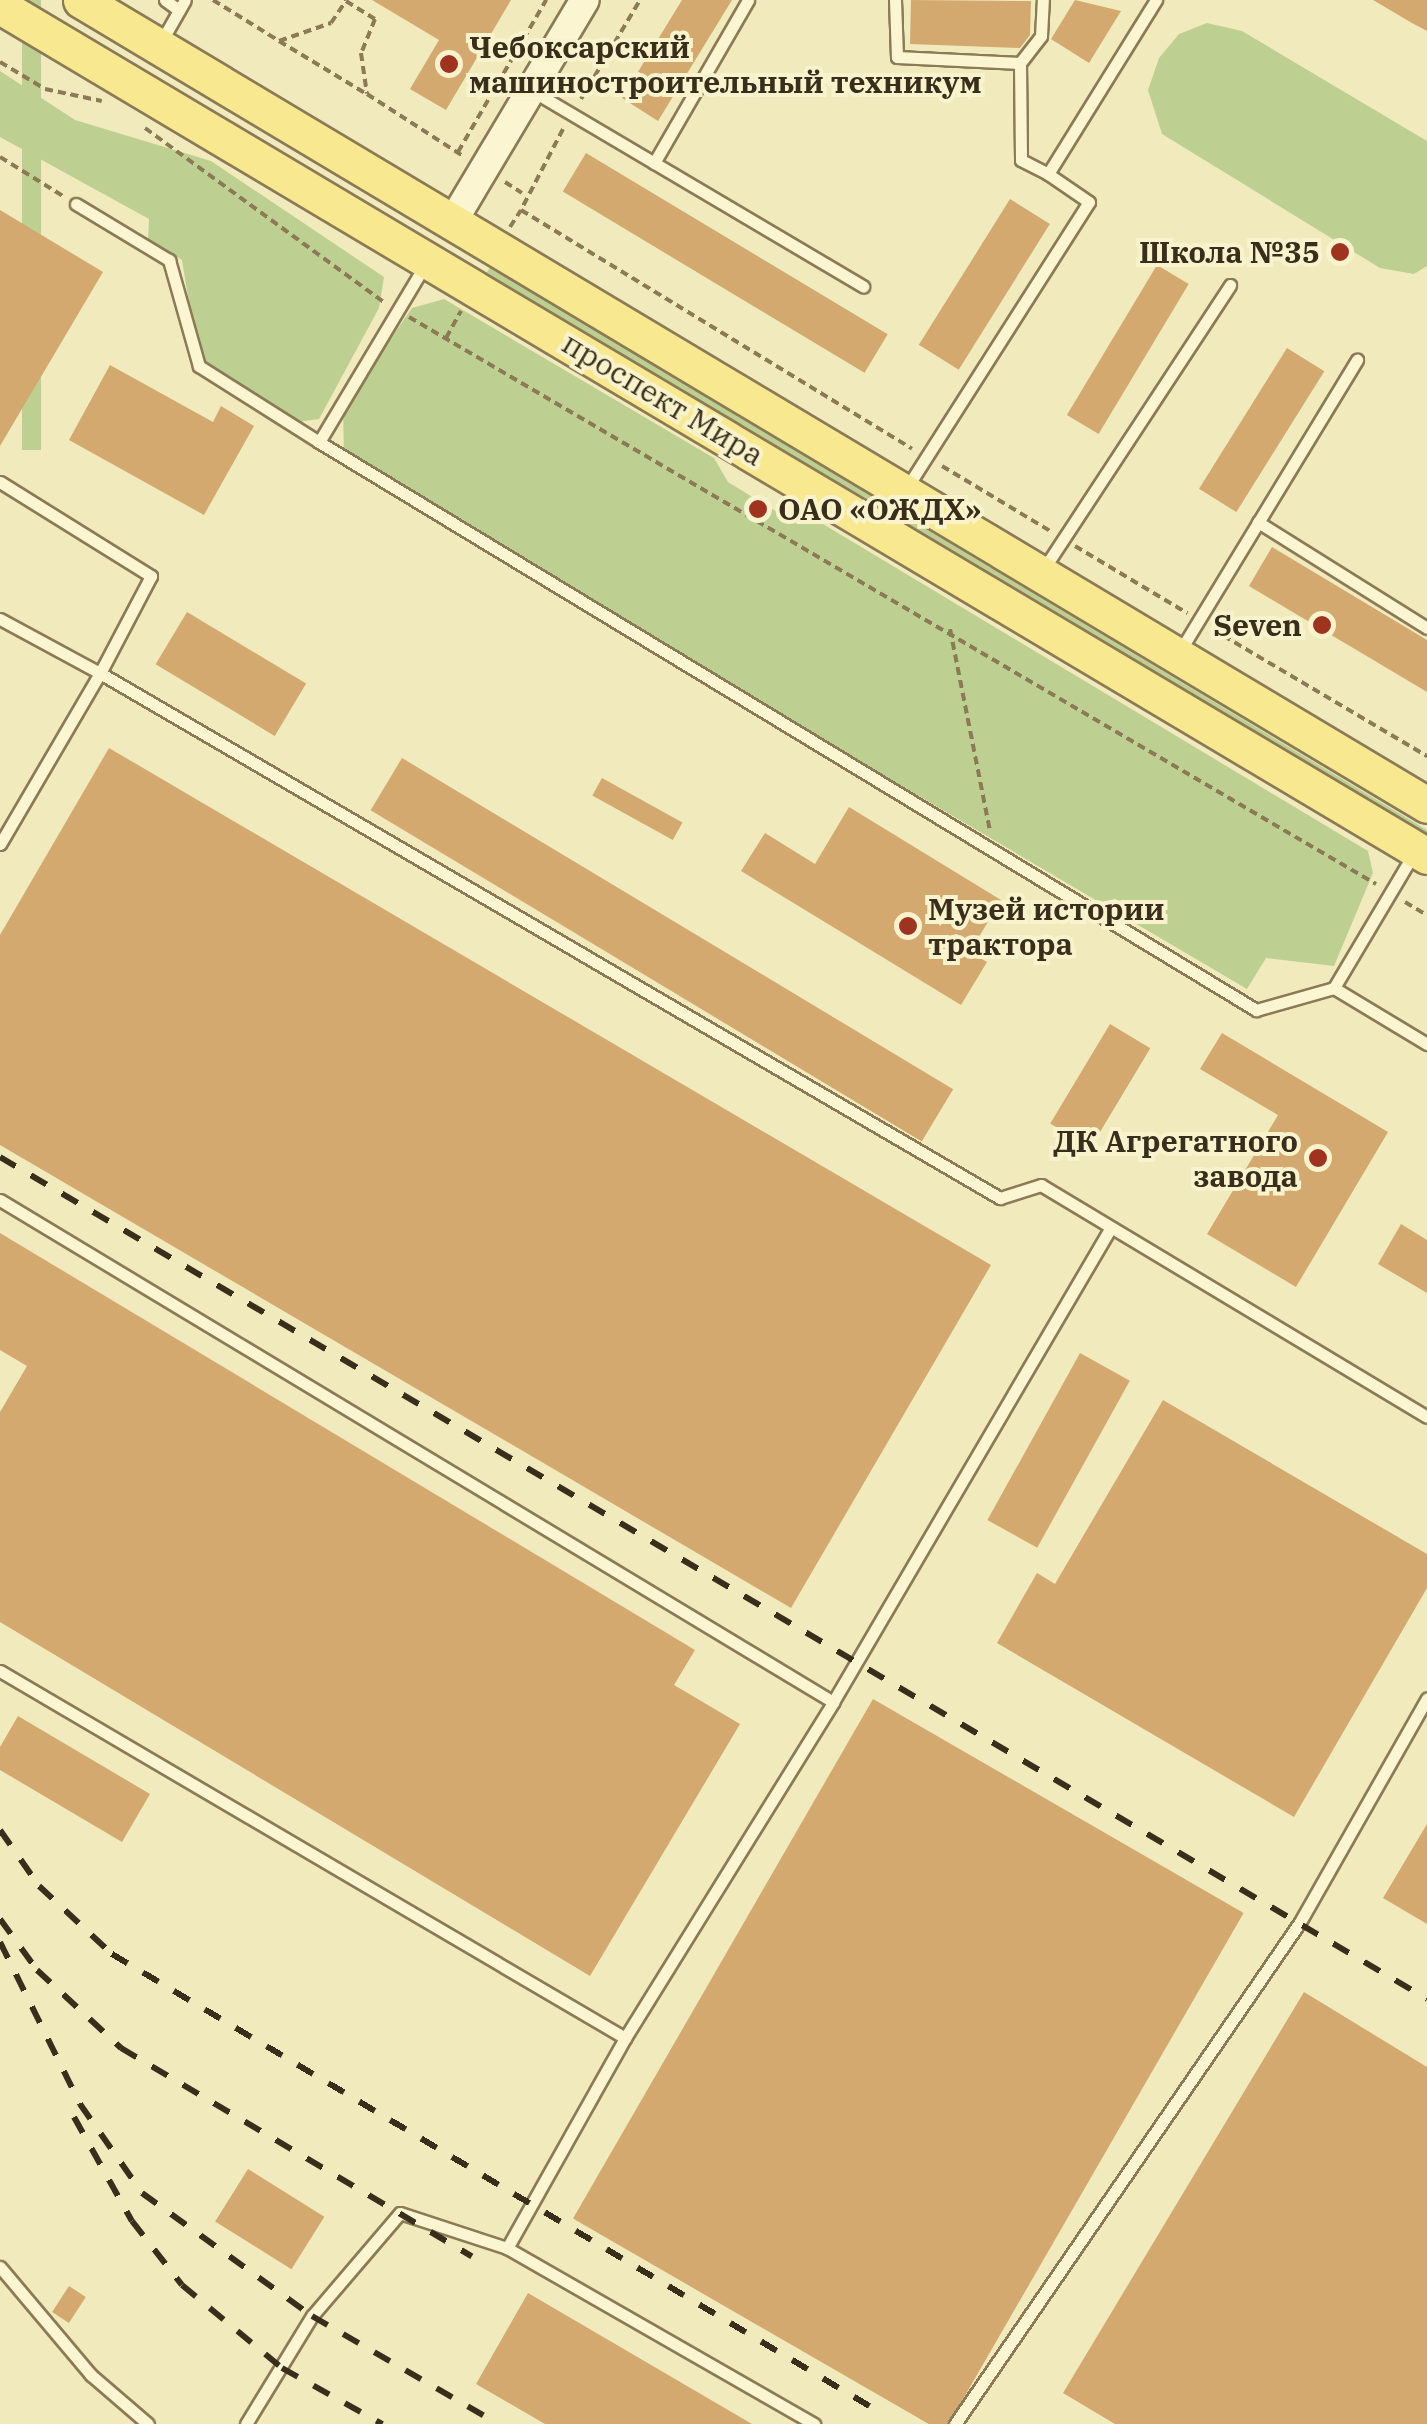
<!DOCTYPE html>
<meta charset="utf-8">
<style>
body{margin:0}
#map{position:relative;width:1427px;height:2424px;overflow:hidden;background:#f1eabd;font-family:"IBM Plex Serif",serif}
div>[style]{position:absolute}
.green>*{inset:0;background:#bed091;transform-origin:0 0}
.building>*{inset:0;background:#d3a970;transform-origin:0 0}
.path>*{height:4px;margin-top:-2px;transform-origin:0;background:repeating-linear-gradient(90deg,#8b7a55 0 8px,transparent 0 13px)}
.roads{filter:drop-shadow(2px 0 #8b7a55) drop-shadow(-2px 0 #8b7a55) drop-shadow(0 2px #8b7a55) drop-shadow(0 -2px #8b7a55)}
.service>*{height:11px;margin:-5.5px;padding:0 5.5px;transform-origin:5.5px;border-radius:5.5px;background:#fbf6d1}
.tertiary>*{height:28px;margin:-14px;padding:0 14px;transform-origin:14px;border-radius:14px;background:#fbf6d1}
.primary>*{height:35px;margin:-17.5px;padding:0 17.5px;transform-origin:17.5px;border-radius:17.5px;background:#f8e991}
.rail>*{height:6px;margin-top:-3px;transform-origin:0;background:repeating-linear-gradient(90deg,#392e1b 0 18px,transparent 0 36px)}
.dots>*{width:28px;height:28px;translate:-50% -50%;box-sizing:border-box;border:5px solid #f8f3cd;border-radius:50%}
span{translate:-50% -50%;white-space:nowrap;text-align:center;line-height:1.15;-webkit-text-stroke:8px #f8f3cd;paint-order:stroke}
.poi-label{font-size:30px;color:#392e1b;font-weight:700}
.left{translate:0 -50%;text-align:left}
.right{translate:-100% -50%;text-align:right}
.street-label{font-size:30px;color:#392e1b}
</style>
<div id="map">
<div class="green">
<div style="left:22px;top:0;width:19px;height:450px"></div>
<div style="clip-path:polygon(1207px 23px,1242px 31px,1427px 141px,1427px 266px,1414px 274px,1380px 268px,1162px 134px,1148px 90px,1159px 58px,1179px 34px)"></div>
<div style="clip-path:polygon(0 71px,75px 120px,211px 161px,384px 277px,379px 308px,319px 419px,298px 422px,198px 358px,182px 260px,148px 239px,149px 219px,0 137px)"></div>
<div style="clip-path:polygon(490px 267px,1427px 830px,1427px 841px,486px 274px)"></div>
<div style="clip-path:polygon(444px 299px,714px 458px,728px 482px,792px 521px,823px 524px,1368px 851px,1373px 873px,1334px 966px,1266px 958px,1247px 989px,344px 458px,343px 408px,412px 308px)"></div>
</div>
<div class="building">
<div style="clip-path:polygon(372px 0,511px 0,446px 110px,410px 89px,439px 40px)"></div>
<div style="clip-path:polygon(682px 0,732px 0,658px 121px,622px 98px)"></div>
<div style="clip-path:polygon(911px 0,1031px 1px,1030px 35px,1020px 48px,910px 44px)"></div>
<div style="clip-path:polygon(1075px 0,1121px 11px,1089px 63px,1051px 39px)"></div>
<div style="clip-path:polygon(1373px 0,1427px 0,1427px 31px,1412px 23px)"></div>
<div style="left:586px;top:153px;width:352px;height:45px;rotate:31deg"></div>
<div style="left:1010px;top:199px;width:47px;height:172px;rotate:32deg"></div>
<div style="clip-path:polygon(0 210px,103px 272px,0 446px)"></div>
<div style="left:1157px;top:265px;width:37px;height:175px;rotate:31deg"></div>
<div style="left:1287px;top:348px;width:44px;height:166px;rotate:32deg"></div>
<div style="clip-path:polygon(110px 365px,213px 422px,221px 406px,254px 426px,204px 515px,69px 440px)"></div>
<div style="clip-path:polygon(1272px 547px,1427px 640px,1427px 692px,1249px 586px)"></div>
<div style="left:187px;top:612px;width:139px;height:61px;rotate:31deg"></div>
<div style="clip-path:polygon(109px 748px,991px 1265px,791px 1608px,0 1145px,0 935px)"></div>
<div style="left:402px;top:758px;width:643px;height:61px;rotate:31deg"></div>
<div style="left:602px;top:778px;width:92px;height:20px;rotate:29deg"></div>
<div style="clip-path:polygon(849px 807px,1001px 900px,970px 952px,987px 962px,961px 1005px,741px 871px,765px 833px,815px 864px)"></div>
<div style="left:1110px;top:1024px;width:47px;height:116px;rotate:31deg"></div>
<div style="clip-path:polygon(1222px 1033px,1388px 1132px,1296px 1287px,1207px 1234px,1278px 1115px,1200px 1069px)"></div>
<div style="clip-path:polygon(1401px 1224px,1427px 1240px,1427px 1293px,1378px 1264px)"></div>
<div style="clip-path:polygon(0 1233px,695px 1650px,674px 1685px,740px 1724px,590px 1976px,0 1622px,0 1412px,27px 1366px,0 1350px)"></div>
<div style="left:1080px;top:1353px;width:57px;height:191px;rotate:29deg"></div>
<div style="clip-path:polygon(1163px 1400px,1427px 1554px,1427px 1588px,1294px 1817px,997px 1643px,1037px 1573px,1055px 1584px)"></div>
<div style="left:873px;top:1699px;width:428px;height:600px;rotate:30deg"></div>
<div style="clip-path:polygon(18px 1716px,150px 1794px,122px 1842px,0 1770px,0 1747px)"></div>
<div style="clip-path:polygon(1427px 1824px,1427px 1924px,1383px 1898px)"></div>
<div style="clip-path:polygon(1304px 1992px,1427px 2067px,1427px 2424px,1115px 2424px,1063px 2393px)"></div>
<div style="left:248px;top:2169px;width:90px;height:62px;rotate:32deg"></div>
<div style="left:69px;top:2286px;width:20px;height:31px;rotate:33deg"></div>
<div style="clip-path:polygon(528px 2293px,752px 2424px,545px 2424px,476px 2384px)"></div>
</div>
<div class="path">
<div style="left:213px;top:0;width:78px;rotate:31.8deg"></div>
<div style="left:279px;top:41px;width:55px;rotate:-19.1deg"></div>
<div style="left:331px;top:23px;width:27px;rotate:-56deg"></div>
<div style="left:346px;top:1px;width:34px;rotate:32deg"></div>
<div style="left:375px;top:19px;width:37px;rotate:112deg"></div>
<div style="left:361px;top:53px;width:41px;rotate:81.7deg"></div>
<div style="left:367px;top:94px;width:114px;rotate:32.9deg"></div>
<div style="left:279px;top:41px;width:100px;rotate:31.2deg"></div>
<div style="left:0;top:62px;width:52px;rotate:31deg"></div>
<div style="left:45px;top:89px;width:58px;rotate:11.9deg"></div>
<div style="left:581px;top:99px;width:115px;rotate:-59.2deg"></div>
<div style="left:145px;top:128px;width:296px;rotate:36.1deg"></div>
<div style="left:563px;top:129px;width:91px;rotate:117.4deg"></div>
<div style="left:521px;top:210px;width:458px;rotate:31.4deg"></div>
<div style="left:458px;top:152px;width:176px;rotate:-59.9deg"></div>
<div style="left:0;top:157px;width:74px;rotate:31.8deg"></div>
<div style="left:505px;top:182px;width:20px;rotate:33deg"></div>
<div style="left:510px;top:227px;width:20px;rotate:-57deg"></div>
<div style="left:409px;top:317px;width:1121px;rotate:30.39deg"></div>
<div style="left:446px;top:338px;width:31px;rotate:-61deg"></div>
<div style="left:942px;top:466px;width:126px;rotate:31deg"></div>
<div style="left:1075px;top:546px;width:131px;rotate:30.9deg"></div>
<div style="left:950px;top:629px;width:206px;rotate:78.8deg"></div>
<div style="left:1212px;top:629px;width:250px;rotate:30.6deg"></div>
<div style="left:1405px;top:902px;width:26px;rotate:31deg"></div>
</div>
<div class="roads">
<div class="service">
<div style="left:165px;top:0;width:17px;rotate:36deg"></div>
<div style="left:895px;top:0;width:57px;rotate:88deg"></div>
<div style="left:897px;top:57px;width:123px;rotate:2.8deg"></div>
<div style="left:1020px;top:63px;width:34px;rotate:-52deg"></div>
<div style="left:1041px;top:36px;width:36px;rotate:-87deg"></div>
<div style="left:161px;top:42px;width:48px;rotate:-60.3deg"></div>
<div style="left:1020px;top:63px;width:97px;rotate:89.4deg"></div>
<div style="left:1021px;top:160px;width:30px;rotate:27deg"></div>
<div style="left:531px;top:90px;width:386px;rotate:30.6deg"></div>
<div style="left:654px;top:163px;width:188px;rotate:-60deg"></div>
<div style="left:76px;top:204px;width:109px;rotate:31.1deg"></div>
<div style="left:169px;top:260px;width:110px;rotate:74.2deg"></div>
<div style="left:199px;top:366px;width:142px;rotate:32.3deg"></div>
<div style="left:319px;top:442px;width:1096px;rotate:31.22deg"></div>
<div style="left:1256px;top:1010px;width:81px;rotate:-15.8deg"></div>
<div style="left:319px;top:442px;width:206px;rotate:-59.1deg"></div>
<div style="left:0;top:482px;width:178px;rotate:31.9deg"></div>
<div style="left:151px;top:576px;width:110px;rotate:117.7deg"></div>
<div style="left:100px;top:673px;width:1042px;rotate:30.26deg"></div>
<div style="left:1000px;top:1198px;width:43px;rotate:-17.6deg"></div>
<div style="left:1041px;top:1185px;width:450px;rotate:31deg"></div>
<div style="left:906px;top:489px;width:340px;rotate:-57.5deg"></div>
<div style="left:1089px;top:202px;width:50px;rotate:-145.7deg"></div>
<div style="left:1048px;top:174px;width:205px;rotate:-58.2deg"></div>
<div style="left:1258px;top:522px;width:199px;rotate:32.1deg"></div>
<div style="left:1043px;top:570px;width:341px;rotate:-56.7deg"></div>
<div style="left:0;top:619px;width:114px;rotate:28.4deg"></div>
<div style="left:100px;top:673px;width:198px;rotate:120.3deg"></div>
<div style="left:1180px;top:651px;width:341px;rotate:-58.7deg"></div>
<div style="left:1414px;top:853px;width:157px;rotate:120.7deg"></div>
<div style="left:1334px;top:988px;width:109px;rotate:31.1deg"></div>
<div style="left:0;top:1200px;width:973px;rotate:31.07deg"></div>
<div style="left:833px;top:1702px;width:548px;rotate:-59.65deg"></div>
<div style="left:0;top:1671px;width:725px;rotate:30.42deg"></div>
<div style="left:625px;top:2038px;width:395px;rotate:-58.2deg"></div>
<div style="left:625px;top:2038px;width:241px;rotate:119.3deg"></div>
<div style="left:507px;top:2248px;width:354px;rotate:29.8deg"></div>
<div style="left:0;top:2267px;width:141px;rotate:49.9deg"></div>
<div style="left:91px;top:2375px;width:75px;rotate:40.7deg"></div>
<div style="left:246px;top:2424px;width:127px;rotate:-58.6deg"></div>
<div style="left:312px;top:2316px;width:135px;rotate:-49.5deg"></div>
<div style="left:400px;top:2213px;width:113px;rotate:18.1deg"></div>
<div style="left:955px;top:2424px;width:609px;rotate:-55.5deg"></div>
<div style="left:1300px;top:1922px;width:257px;rotate:-60.4deg"></div>
</div>
<div class="tertiary">
<div style="left:453px;top:221px;width:257px;rotate:-59.2deg"></div>
</div>
<div class="primary">
<div style="left:81px;top:0;width:1568px;rotate:30.88deg"></div>
<div style="left:0;top:6px;width:1661px;rotate:30.78deg"></div>
</div>
</div>
<div class="rail">
<div style="left:0;top:1157px;width:1657px;rotate:30.54deg"></div>
<div style="left:0;top:1830px;width:68px;rotate:55.1deg"></div>
<div style="left:39px;top:1886px;width:100px;rotate:43deg"></div>
<div style="left:112px;top:1954px;width:884px;rotate:30.83deg"></div>
<div style="left:0;top:1919px;width:63px;rotate:54deg"></div>
<div style="left:37px;top:1970px;width:115px;rotate:42.9deg"></div>
<div style="left:121px;top:2048px;width:408px;rotate:30.7deg"></div>
<div style="left:0;top:1942px;width:181px;rotate:63.7deg"></div>
<div style="left:80px;top:2104px;width:108px;rotate:55.1deg"></div>
<div style="left:142px;top:2193px;width:210px;rotate:35.9deg"></div>
<div style="left:312px;top:2316px;width:215px;rotate:30.1deg"></div>
<div style="left:74px;top:2117px;width:119px;rotate:60.9deg"></div>
<div style="left:132px;top:2221px;width:81px;rotate:52deg"></div>
<div style="left:182px;top:2285px;width:130px;rotate:39.7deg"></div>
<div style="left:282px;top:2368px;width:115px;rotate:29.2deg"></div>
</div>
<div class="dots">
<div style="left:449px;top:64px;background:#9e3420"></div>
<div style="left:1340px;top:252px;background:#9e3420"></div>
<div style="left:758px;top:509px;background:#9e3420"></div>
<div style="left:1322px;top:625px;background:#9e3420"></div>
<div style="left:908px;top:926px;background:#9e3420"></div>
<div style="left:1318px;top:1158px;background:#9e3420"></div>
</div>
<div class="poi-label">
<span class="left" style="left:469px;top:64px">Чебоксарский<br>машиностроительный техникум</span>
<span class="right" style="left:1320px;top:252px">Школа №35</span>
<span class="left" style="left:778px;top:509px">ОАО «ОЖДХ»</span>
<span class="right" style="left:1302px;top:625px">Seven</span>
<span class="left" style="left:928px;top:926px">Музей истории<br>трактора</span>
<span class="right" style="left:1298px;top:1158px">ДК Агрегатного<br>завода</span>
</div>
<div class="street-label">
<span style="left:663px;top:399px;rotate:31deg">проспект Мира</span>
</div>
</div>
